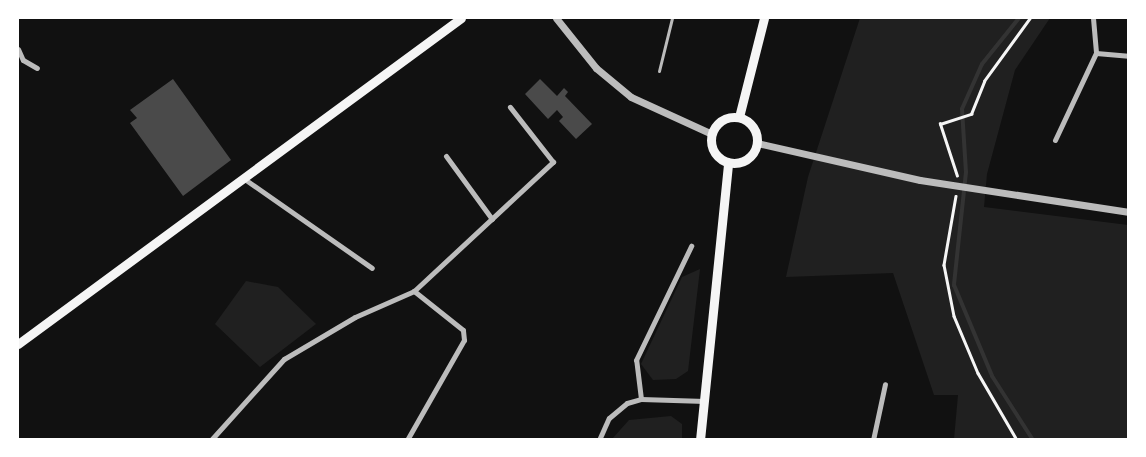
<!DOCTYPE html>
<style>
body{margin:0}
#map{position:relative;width:1146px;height:457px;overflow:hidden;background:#111;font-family:"Exo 2",sans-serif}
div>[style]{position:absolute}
.green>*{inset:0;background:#202020}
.stream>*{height:4px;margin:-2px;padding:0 2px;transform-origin:2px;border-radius:2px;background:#333}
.building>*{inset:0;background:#4a4a4a}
.path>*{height:2.5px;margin:-1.25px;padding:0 1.25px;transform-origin:1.25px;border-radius:1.25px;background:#f5f5f5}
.service>*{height:3px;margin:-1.5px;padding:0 1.5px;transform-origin:1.5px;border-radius:1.5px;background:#bcbcbc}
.minor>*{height:5px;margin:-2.5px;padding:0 2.5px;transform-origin:2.5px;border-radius:2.5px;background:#bcbcbc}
.tertiary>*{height:7px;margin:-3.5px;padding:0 3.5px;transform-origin:3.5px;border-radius:3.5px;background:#bcbcbc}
.secondary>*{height:9px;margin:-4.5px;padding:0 4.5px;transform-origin:4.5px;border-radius:4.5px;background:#f5f5f5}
.secondary>.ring{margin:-4.5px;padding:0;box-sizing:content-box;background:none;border:9px solid #f5f5f5;border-radius:50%}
span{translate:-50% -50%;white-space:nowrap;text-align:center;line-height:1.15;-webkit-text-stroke:4.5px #fff;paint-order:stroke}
.frame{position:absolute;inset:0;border:19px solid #fff;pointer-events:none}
</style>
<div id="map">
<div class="green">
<div style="clip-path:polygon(860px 18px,1050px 18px,1015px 70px,987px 174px,984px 207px,1128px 225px,1128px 439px,954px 439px,958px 395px,934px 395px,893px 273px,786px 277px,808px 177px)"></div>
<div style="clip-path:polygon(700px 269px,688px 371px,676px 379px,653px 380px,641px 364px,682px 277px)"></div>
<div style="clip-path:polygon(246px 281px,278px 287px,316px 324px,260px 367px,215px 324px)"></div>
<div style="clip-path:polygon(671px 416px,682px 424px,682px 439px,612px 439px,629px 420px)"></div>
</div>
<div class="stream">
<div style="left:1019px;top:18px;width:59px;rotate:128.8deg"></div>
<div style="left:982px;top:64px;width:49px;rotate:114deg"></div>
<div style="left:962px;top:109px;width:63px;rotate:86.4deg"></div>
<div style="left:966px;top:172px;width:114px;rotate:96.1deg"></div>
<div style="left:954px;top:285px;width:99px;rotate:67.3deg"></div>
<div style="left:992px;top:376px;width:76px;rotate:57.4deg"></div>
</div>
<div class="building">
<div style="clip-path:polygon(173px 79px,231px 160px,183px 196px,130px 123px,137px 118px,130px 110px)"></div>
<div style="clip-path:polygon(540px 79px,557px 96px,564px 88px,568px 92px,565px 96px,592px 124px,576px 139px,559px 121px,563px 117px,557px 110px,548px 119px,525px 94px)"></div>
</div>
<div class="path">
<div style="left:957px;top:176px;width:55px;rotate:-108.1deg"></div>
<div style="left:940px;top:124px;width:33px;rotate:-18deg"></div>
<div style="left:971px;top:114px;width:35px;rotate:-68deg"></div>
<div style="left:984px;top:81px;width:78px;rotate:-53.9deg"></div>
<div style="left:956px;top:196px;width:70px;rotate:99.9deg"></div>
<div style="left:944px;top:265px;width:52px;rotate:78.9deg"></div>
<div style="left:954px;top:316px;width:62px;rotate:67.2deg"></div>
<div style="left:978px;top:373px;width:78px;rotate:59.8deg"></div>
</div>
<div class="service">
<div style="left:659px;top:71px;width:55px;rotate:-76.2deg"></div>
</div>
<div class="minor">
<div style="left:1093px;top:18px;width:35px;rotate:85deg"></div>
<div style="left:18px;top:49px;width:12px;rotate:66deg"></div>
<div style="left:23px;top:60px;width:16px;rotate:30deg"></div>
<div style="left:1055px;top:140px;width:96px;rotate:-64.8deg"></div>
<div style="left:1096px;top:53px;width:32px;rotate:5deg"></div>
<div style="left:446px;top:156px;width:78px;rotate:53.9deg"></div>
<div style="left:243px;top:178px;width:157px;rotate:34.9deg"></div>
<div style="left:641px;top:399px;width:39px;rotate:-97deg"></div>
<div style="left:636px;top:360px;width:127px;rotate:-64.2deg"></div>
<div style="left:211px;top:440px;width:109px;rotate:-48deg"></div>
<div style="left:284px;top:359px;width:82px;rotate:-30.6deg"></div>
<div style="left:355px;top:317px;width:64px;rotate:-23.8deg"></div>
<div style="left:414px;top:291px;width:190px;rotate:-42.9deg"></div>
<div style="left:553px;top:162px;width:70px;rotate:-128deg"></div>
<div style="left:407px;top:440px;width:115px;rotate:-60.3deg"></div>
<div style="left:464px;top:340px;width:10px;rotate:-96deg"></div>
<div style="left:463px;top:330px;width:63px;rotate:-141.5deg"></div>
<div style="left:599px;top:440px;width:24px;rotate:-66deg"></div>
<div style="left:609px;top:418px;width:23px;rotate:-40deg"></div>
<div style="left:627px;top:403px;width:15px;rotate:-16deg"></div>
<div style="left:641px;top:399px;width:64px;rotate:1.8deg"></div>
<div style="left:873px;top:440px;width:57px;rotate:-77.9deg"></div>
</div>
<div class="tertiary">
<div style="left:556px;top:18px;width:64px;rotate:51.3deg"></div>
<div style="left:596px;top:68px;width:45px;rotate:39.6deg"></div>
<div style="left:631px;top:97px;width:89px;rotate:24.6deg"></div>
<div style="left:757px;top:143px;width:167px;rotate:12.8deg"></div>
<div style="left:920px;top:180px;width:210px;rotate:8.7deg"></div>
</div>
<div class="secondary">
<div class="ring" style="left:711px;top:117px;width:37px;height:37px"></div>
<div style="left:739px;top:117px;width:102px;rotate:-75.8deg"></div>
<div style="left:18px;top:344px;width:550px;rotate:-36.35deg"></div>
<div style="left:700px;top:440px;width:279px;rotate:-84.2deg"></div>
</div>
<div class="frame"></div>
</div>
